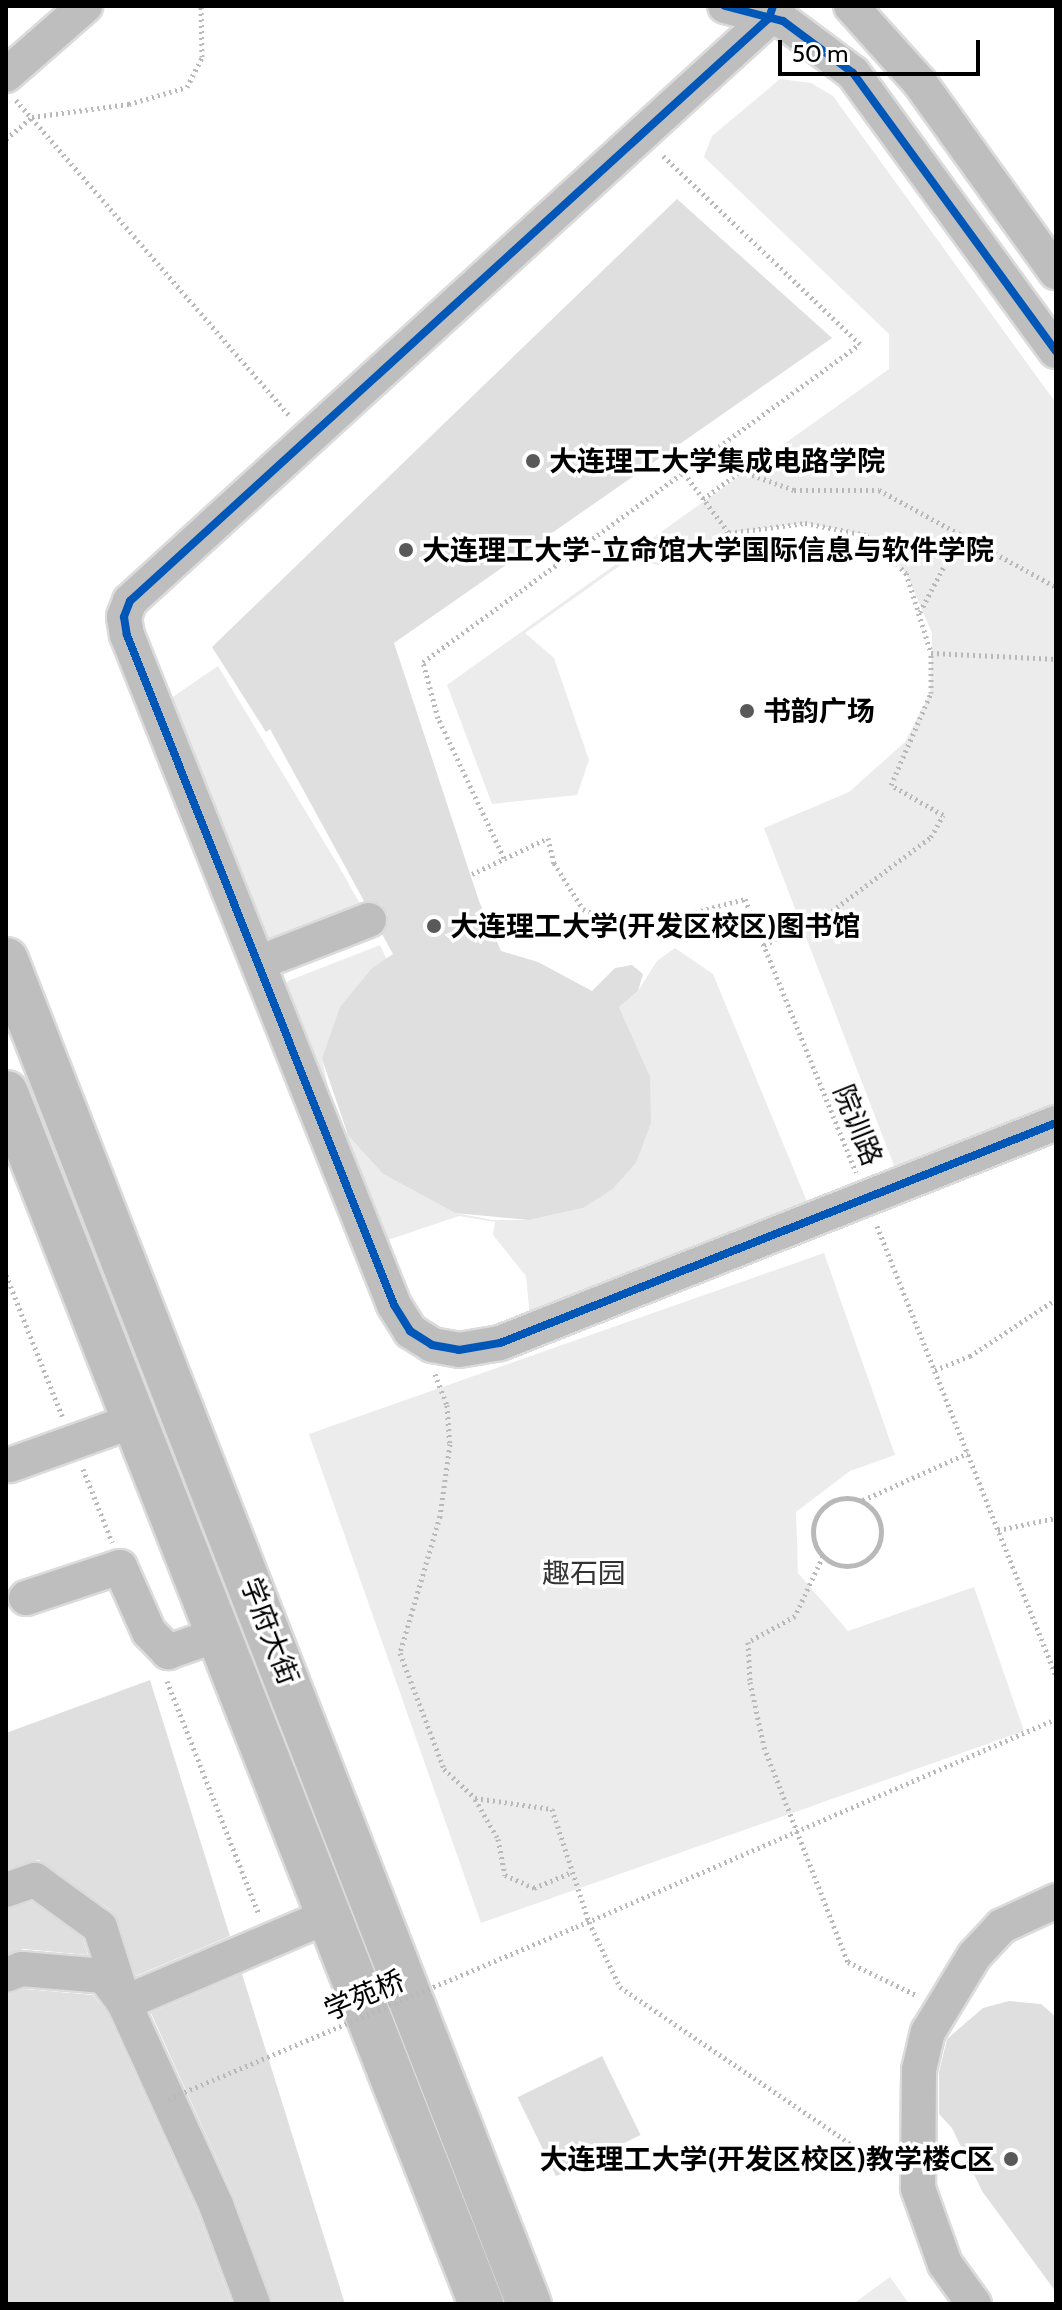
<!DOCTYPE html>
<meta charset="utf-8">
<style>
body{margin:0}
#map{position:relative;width:1062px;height:2310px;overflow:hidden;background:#fff;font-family:Cabin,"Noto Sans SC",sans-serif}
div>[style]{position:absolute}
.green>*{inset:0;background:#ececec}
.building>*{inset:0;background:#dfdfdf;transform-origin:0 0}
.path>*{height:5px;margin-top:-2.5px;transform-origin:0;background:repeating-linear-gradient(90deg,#b9b9b9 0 2px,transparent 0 6px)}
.path>.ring{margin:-2.5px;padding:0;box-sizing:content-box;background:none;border:5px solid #b9b9b9;border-radius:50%}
.roads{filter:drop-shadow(2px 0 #dbdbdb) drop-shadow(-2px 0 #dbdbdb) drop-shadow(0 2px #dbdbdb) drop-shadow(0 -2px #dbdbdb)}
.minor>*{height:34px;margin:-17px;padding:0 17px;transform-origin:17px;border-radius:17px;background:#bebebe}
.major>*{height:44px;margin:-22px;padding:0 22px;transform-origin:22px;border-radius:22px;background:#bebebe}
.path-bridge>*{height:5px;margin-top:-2.5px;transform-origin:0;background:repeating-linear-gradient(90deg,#b9b9b9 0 2px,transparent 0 6px)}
.cycleway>*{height:8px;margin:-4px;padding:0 4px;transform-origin:4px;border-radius:4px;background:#0057b8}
.dots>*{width:22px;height:22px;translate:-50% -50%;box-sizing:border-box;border:4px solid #fff;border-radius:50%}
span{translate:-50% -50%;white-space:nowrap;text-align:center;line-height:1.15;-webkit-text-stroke:7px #fff;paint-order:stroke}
.poi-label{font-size:28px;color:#000;font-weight:700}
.left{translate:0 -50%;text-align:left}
.right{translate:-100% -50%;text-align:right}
.street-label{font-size:28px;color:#000}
.park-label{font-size:28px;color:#333}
.frame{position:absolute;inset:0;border:8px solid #000;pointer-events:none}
.scale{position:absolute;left:778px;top:40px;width:202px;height:36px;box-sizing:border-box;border:4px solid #000;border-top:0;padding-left:10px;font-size:24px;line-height:28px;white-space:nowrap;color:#000;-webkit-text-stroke:6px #fff;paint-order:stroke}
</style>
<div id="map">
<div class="green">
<div style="clip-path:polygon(780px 79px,811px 83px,833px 96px,1056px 403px,1056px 1113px,898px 1176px,764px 828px,849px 792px,905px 742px,930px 693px,932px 633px,906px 573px,866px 535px,805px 523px,728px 533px,658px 565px,632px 557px,525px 633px,554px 658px,589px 760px,577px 795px,492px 804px,447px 685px,889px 369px,889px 334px,704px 157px,712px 136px)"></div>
<div style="clip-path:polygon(218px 666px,341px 870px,369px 920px,260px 948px,164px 703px)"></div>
<div style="clip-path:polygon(380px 945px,387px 960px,322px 1059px,335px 1119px,383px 1174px,455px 1213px,493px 1220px,529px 1220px,583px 1208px,613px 1189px,636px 1163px,645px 1067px,619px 1007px,638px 991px,657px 961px,675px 948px,713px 974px,813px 1216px,530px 1318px,526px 1276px,493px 1235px,495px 1222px,459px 1216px,373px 1245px,281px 997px,288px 981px)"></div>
<div style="clip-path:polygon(824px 1253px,895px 1455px,850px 1471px,796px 1512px,798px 1573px,848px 1631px,974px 1587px,1024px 1731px,481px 1923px,309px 1434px)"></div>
<div style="clip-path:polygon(890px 2277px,909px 2304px,853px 2304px)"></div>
</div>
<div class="building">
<div style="clip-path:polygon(677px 199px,832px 338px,394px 643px,479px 901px,501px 951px,538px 962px,592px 991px,615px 968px,632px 965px,643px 974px,638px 991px,619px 1007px,650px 1077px,651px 1123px,636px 1163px,613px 1189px,583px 1208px,529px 1220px,455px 1213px,383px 1174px,348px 1135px,322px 1059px,340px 1007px,372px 968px,393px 954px,382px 934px,388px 914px,381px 904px,364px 901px,270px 729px,266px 732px,212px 647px)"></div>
<div style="clip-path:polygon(150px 1680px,230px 1936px,136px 1976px,112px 1911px,39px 1860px,6px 1869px,6px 1733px)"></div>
<div style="clip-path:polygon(32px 1902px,83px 1939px,88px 1955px,24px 1949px,6px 1954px,6px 1909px)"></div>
<div style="clip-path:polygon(242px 1974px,345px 2304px,273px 2304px,234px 2197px,151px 2013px)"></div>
<div style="clip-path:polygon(25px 1989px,93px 1995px,107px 2013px,198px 2213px,232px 2304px,6px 2304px,6px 1995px)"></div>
<div style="clip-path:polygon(1009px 2001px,1041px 2004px,1056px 2017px,1056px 2292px,982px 2191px,952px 2128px,939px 2114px,939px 2072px,947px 2039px,983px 2008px)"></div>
<div style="left:602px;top:2056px;width:88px;height:94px;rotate:64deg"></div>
</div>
<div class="path">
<div style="left:16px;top:100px;width:418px;rotate:49.1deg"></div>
<div style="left:6px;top:139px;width:34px;rotate:-40deg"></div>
<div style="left:32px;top:117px;width:98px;rotate:-7.6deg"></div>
<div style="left:129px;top:104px;width:60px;rotate:-16.3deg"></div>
<div style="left:187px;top:87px;width:34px;rotate:-63deg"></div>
<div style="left:202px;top:57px;width:51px;rotate:-91.1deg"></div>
<div style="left:684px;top:473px;width:75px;rotate:53.1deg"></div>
<div style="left:729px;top:533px;width:77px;rotate:-7.5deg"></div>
<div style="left:805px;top:523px;width:62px;rotate:11.1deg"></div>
<div style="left:866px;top:535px;width:55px;rotate:43.5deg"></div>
<div style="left:906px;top:573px;width:84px;rotate:72.6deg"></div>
<div style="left:931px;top:653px;width:125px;rotate:2.7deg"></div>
<div style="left:703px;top:499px;width:47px;rotate:-36.4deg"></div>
<div style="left:741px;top:471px;width:56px;rotate:19.7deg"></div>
<div style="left:794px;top:490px;width:85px"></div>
<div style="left:879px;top:490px;width:202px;rotate:28.7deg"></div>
<div style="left:920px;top:612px;width:90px;rotate:-62.3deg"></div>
<div style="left:504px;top:858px;width:155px;rotate:-115.2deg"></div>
<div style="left:438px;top:718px;width:58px;rotate:-105deg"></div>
<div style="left:423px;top:662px;width:540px;rotate:-36.04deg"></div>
<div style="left:860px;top:344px;width:274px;rotate:-136.3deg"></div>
<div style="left:472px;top:874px;width:84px;rotate:-25.3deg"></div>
<div style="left:548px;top:838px;width:26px;rotate:77deg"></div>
<div style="left:554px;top:863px;width:54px;rotate:57.8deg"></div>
<div style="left:583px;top:909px;width:30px;rotate:24deg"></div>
<div style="left:610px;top:921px;width:33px;rotate:9deg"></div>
<div style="left:643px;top:926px;width:106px;rotate:-14.8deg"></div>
<div style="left:745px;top:899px;width:295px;rotate:67.9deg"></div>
<div style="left:764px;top:945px;width:76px;rotate:-26.6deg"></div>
<div style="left:832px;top:911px;width:124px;rotate:-36.8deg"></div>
<div style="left:931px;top:837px;width:25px;rotate:-61deg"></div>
<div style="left:943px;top:815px;width:60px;rotate:-150deg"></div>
<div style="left:891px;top:785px;width:100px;rotate:-66.5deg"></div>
<div style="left:931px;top:693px;width:40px;rotate:-90deg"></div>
<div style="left:877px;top:1226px;width:483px;rotate:68.3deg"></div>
<div style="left:6px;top:1275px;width:152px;rotate:68.3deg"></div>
<div style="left:935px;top:1370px;width:38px;rotate:-22deg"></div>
<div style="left:970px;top:1356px;width:103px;rotate:-33.5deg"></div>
<div style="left:435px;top:1374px;width:33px;rotate:69deg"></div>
<div style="left:447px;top:1405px;width:39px;rotate:86deg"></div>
<div style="left:450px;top:1444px;width:73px;rotate:97.9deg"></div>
<div style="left:440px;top:1516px;width:143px;rotate:106.3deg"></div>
<div style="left:400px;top:1653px;width:124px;rotate:69.2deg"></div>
<div style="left:444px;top:1769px;width:42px;rotate:43.1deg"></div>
<div style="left:475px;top:1798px;width:78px;rotate:8.1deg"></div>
<div style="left:552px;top:1809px;width:119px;rotate:71.9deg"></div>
<div style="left:589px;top:1922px;width:72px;rotate:64.5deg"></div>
<div style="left:620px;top:1987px;width:288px;rotate:34.2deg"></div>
<div style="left:858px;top:2149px;width:36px;rotate:23deg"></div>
<div style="left:83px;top:1469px;width:79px;rotate:68.3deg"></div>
<div class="ring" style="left:813px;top:1498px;width:63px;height:63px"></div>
<div style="left:863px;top:1500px;width:115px;rotate:-24.1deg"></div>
<div style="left:998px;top:1530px;width:59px;rotate:-11.7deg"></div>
<div style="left:823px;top:1556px;width:66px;rotate:115deg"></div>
<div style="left:795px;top:1616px;width:54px;rotate:151deg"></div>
<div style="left:748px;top:1642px;width:40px;rotate:87.1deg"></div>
<div style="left:750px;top:1682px;width:66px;rotate:77.8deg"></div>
<div style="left:764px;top:1747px;width:231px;rotate:68.7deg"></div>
<div style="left:848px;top:1962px;width:78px;rotate:25.9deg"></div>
<div style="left:167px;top:1681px;width:251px;rotate:68.5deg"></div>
<div style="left:475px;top:1799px;width:46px;rotate:60.1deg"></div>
<div style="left:498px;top:1839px;width:37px;rotate:79deg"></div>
<div style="left:505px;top:1875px;width:32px;rotate:24deg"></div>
<div style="left:534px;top:1888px;width:41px;rotate:-22.8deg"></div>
<div style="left:576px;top:1927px;width:523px;rotate:-23.43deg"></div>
</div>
<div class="roads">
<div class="minor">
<div style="left:725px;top:6px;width:60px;rotate:14.5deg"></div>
<div style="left:783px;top:21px;width:87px;rotate:36.6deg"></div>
<div style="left:853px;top:73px;width:344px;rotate:53.9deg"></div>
<div style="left:773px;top:6px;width:13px;rotate:108deg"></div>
<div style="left:769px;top:18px;width:865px;rotate:137.62deg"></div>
<div style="left:130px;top:601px;width:17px;rotate:111deg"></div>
<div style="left:124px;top:617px;width:18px;rotate:81deg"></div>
<div style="left:127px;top:635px;width:721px;rotate:68.27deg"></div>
<div style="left:394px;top:1305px;width:31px;rotate:58deg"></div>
<div style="left:410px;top:1331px;width:26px;rotate:32deg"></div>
<div style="left:432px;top:1345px;width:27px;rotate:10deg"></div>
<div style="left:459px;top:1350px;width:42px;rotate:-9.7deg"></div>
<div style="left:500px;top:1343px;width:598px;rotate:-21.59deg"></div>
<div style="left:851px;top:6px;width:103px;rotate:48.1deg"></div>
<div style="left:920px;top:83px;width:233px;rotate:54.3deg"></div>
<div style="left:6px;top:75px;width:105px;rotate:-41.1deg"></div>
<div style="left:258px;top:963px;width:119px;rotate:-21.2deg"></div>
<div style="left:10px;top:1465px;width:131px;rotate:-19.7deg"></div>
<div style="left:26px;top:1598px;width:99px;rotate:-18.3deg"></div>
<div style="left:120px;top:1567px;width:71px;rotate:66deg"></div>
<div style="left:149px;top:1632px;width:28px;rotate:46deg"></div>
<div style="left:168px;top:1652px;width:52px;rotate:-19.1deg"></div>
<div style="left:6px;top:1890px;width:31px;rotate:-19deg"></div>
<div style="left:35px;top:1880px;width:80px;rotate:35.9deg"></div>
<div style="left:100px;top:1927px;width:80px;rotate:72.5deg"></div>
<div style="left:124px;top:2003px;width:222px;rotate:-23.1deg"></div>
<div style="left:6px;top:1975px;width:17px;rotate:-21deg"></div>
<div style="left:22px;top:1969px;width:82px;rotate:4.9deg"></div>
<div style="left:104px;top:1976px;width:34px;rotate:53deg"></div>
<div style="left:124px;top:2003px;width:222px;rotate:65.5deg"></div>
<div style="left:216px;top:2205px;width:106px;rotate:69.5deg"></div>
<div style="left:974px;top:2304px;width:49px;rotate:-125.9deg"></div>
<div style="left:945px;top:2264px;width:81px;rotate:-109.6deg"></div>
<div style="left:918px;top:2188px;width:118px;rotate:-89.5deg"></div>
<div style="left:919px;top:2070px;width:39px;rotate:-77deg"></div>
<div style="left:928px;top:2032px;width:89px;rotate:-58.8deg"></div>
<div style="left:974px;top:1956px;width:41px;rotate:-47deg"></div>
<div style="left:1002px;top:1926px;width:60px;rotate:-24.8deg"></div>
</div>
<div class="major">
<div style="left:6px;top:960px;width:1442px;rotate:68.74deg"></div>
<div style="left:6px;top:1093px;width:1301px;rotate:68.58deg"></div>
</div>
</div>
<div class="path-bridge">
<div style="left:168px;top:2099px;width:443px;rotate:-22.9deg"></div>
</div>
<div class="cycleway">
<div style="left:725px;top:6px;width:60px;rotate:14.5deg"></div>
<div style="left:783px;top:21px;width:87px;rotate:36.6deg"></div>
<div style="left:853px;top:73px;width:344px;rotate:53.9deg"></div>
<div style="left:773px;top:6px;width:13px;rotate:108deg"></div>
<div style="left:769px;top:18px;width:865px;rotate:137.62deg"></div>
<div style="left:130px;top:601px;width:17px;rotate:111deg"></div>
<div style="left:124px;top:617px;width:18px;rotate:81deg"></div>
<div style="left:127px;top:635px;width:721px;rotate:68.27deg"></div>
<div style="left:394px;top:1305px;width:31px;rotate:58deg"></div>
<div style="left:410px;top:1331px;width:26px;rotate:32deg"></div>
<div style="left:432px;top:1345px;width:27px;rotate:10deg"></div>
<div style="left:459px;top:1350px;width:42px;rotate:-9.7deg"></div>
<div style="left:500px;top:1343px;width:598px;rotate:-21.59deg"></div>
</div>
<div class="dots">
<div style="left:533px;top:461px;background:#595959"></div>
<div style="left:406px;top:550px;background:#595959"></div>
<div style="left:747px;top:711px;background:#595959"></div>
<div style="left:434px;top:926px;background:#595959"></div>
<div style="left:1011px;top:2159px;background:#595959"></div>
</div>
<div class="poi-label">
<span class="left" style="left:549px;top:461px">大连理工大学集成电路学院</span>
<span class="left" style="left:422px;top:550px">大连理工大学-立命馆大学国际信息与软件学院</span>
<span class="left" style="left:763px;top:711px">书韵广场</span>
<span class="left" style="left:450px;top:926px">大连理工大学(开发区校区)图书馆</span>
<span class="right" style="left:995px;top:2159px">大连理工大学(开发区校区)教学楼C区</span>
</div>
<div class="street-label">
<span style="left:858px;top:1125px;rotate:68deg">院训路</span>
<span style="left:270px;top:1631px;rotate:69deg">学府大街</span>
<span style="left:364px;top:1995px;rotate:-23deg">学苑桥</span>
</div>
<div class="park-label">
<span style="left:584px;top:1573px">趣石园</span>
</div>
<div class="frame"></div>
<div class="scale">50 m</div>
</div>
